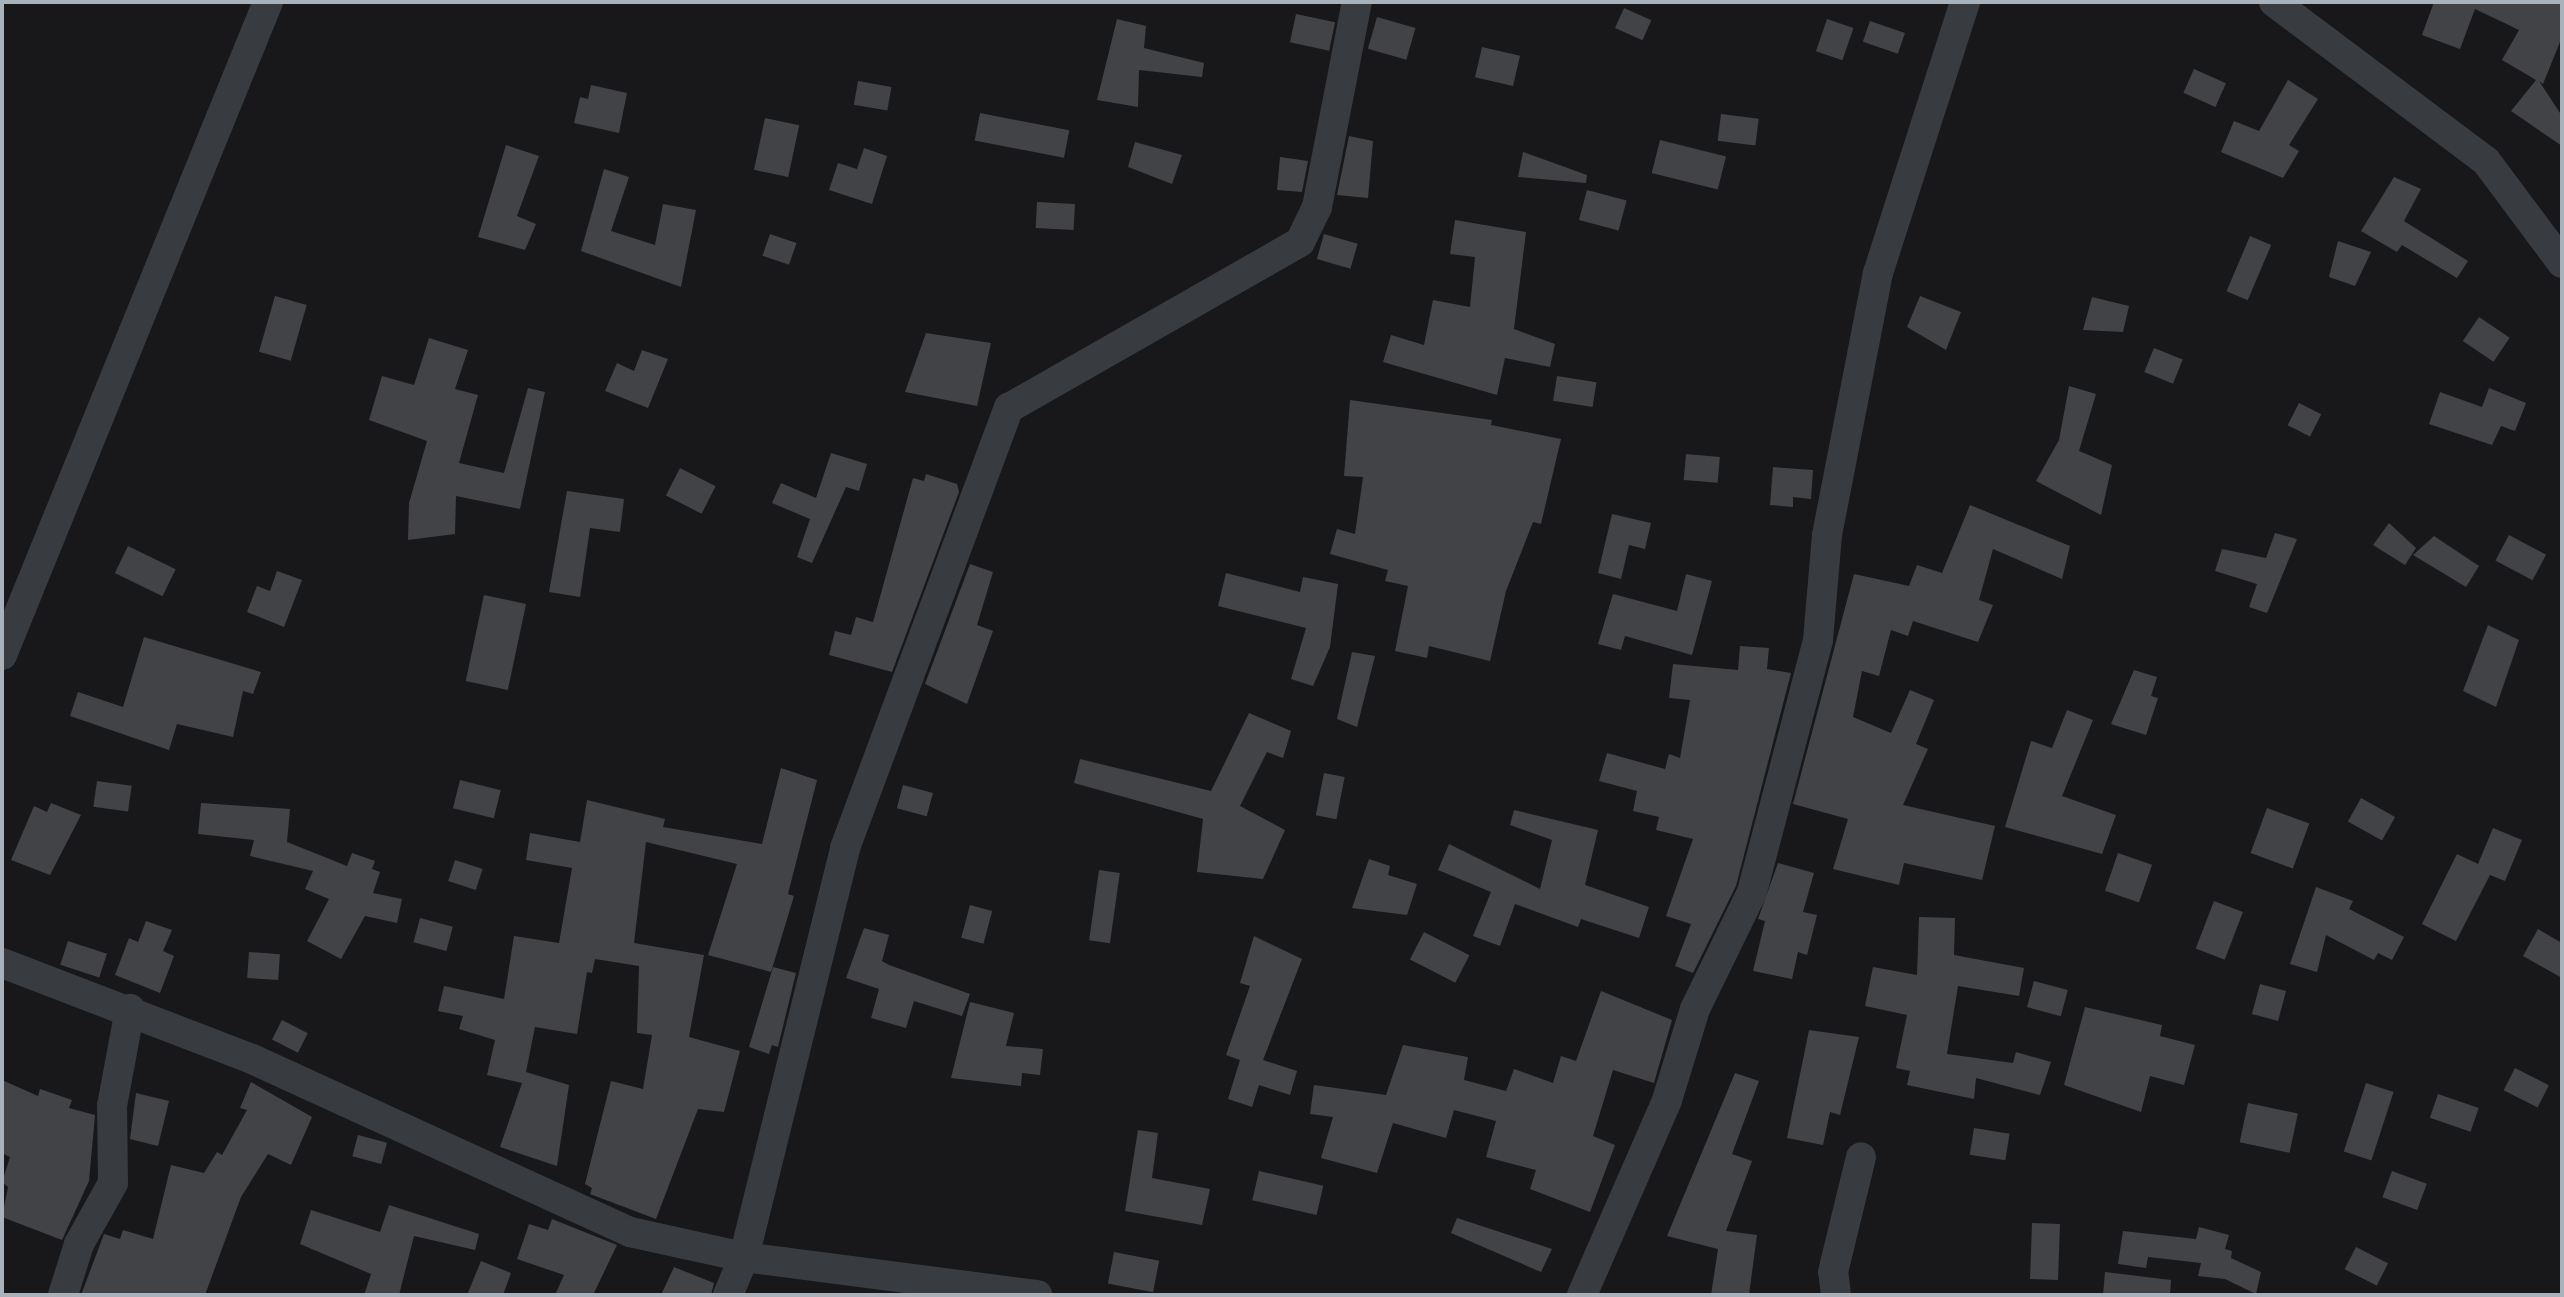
<!DOCTYPE html>
<style>
body{margin:0}
#map{position:relative;width:2564px;height:1297px;overflow:hidden;background:#18181a;font-family:Mulish,sans-serif}
div>[style]{position:absolute}
.building>*{inset:0;background:#424347;transform-origin:0 0}
.minor>*{height:30px;margin:-15px;padding:0 15px;transform-origin:15px;border-radius:15px;background:#383b3f}
span{translate:-50% -50%;white-space:nowrap;text-align:center;line-height:1.15;-webkit-text-stroke:7px #131315;paint-order:stroke}
.frame{position:absolute;inset:0;border:4px solid #a9b2bb;pointer-events:none}
</style>
<div id="map">
<div class="building">
<div style="clip-path:polygon(2434px 2px,2562px 2px,2562px 37px,2543px 84px,2539px 81px,2562px 116px,2562px 146px,2511px 111px,2536px 80px,2502px 60px,2519px 30px,2475px 9px,2460px 49px,2422px 35px)"></div>
<div style="left:1624px;top:8px;width:30px;height:22px;rotate:24deg"></div>
<div style="left:1296px;top:14px;width:40px;height:29px;rotate:12deg"></div>
<div style="left:1377px;top:17px;width:40px;height:33px;rotate:16deg"></div>
<div style="clip-path:polygon(1117px 19px,1146px 26px,1144px 48px,1204px 63px,1202px 77px,1139px 70px,1138px 107px,1097px 100px)"></div>
<div style="left:1827px;top:19px;width:28px;height:34px;rotate:19deg"></div>
<div style="left:1870px;top:21px;width:37px;height:22px;rotate:19deg"></div>
<div style="left:1482px;top:47px;width:39px;height:31px;rotate:13deg"></div>
<div style="left:2194px;top:69px;width:35px;height:26px;rotate:24deg"></div>
<div style="clip-path:polygon(2288px 80px,2318px 99px,2289px 145px,2299px 151px,2283px 178px,2221px 152px,2234px 121px,2259px 131px)"></div>
<div style="left:858px;top:81px;width:34px;height:24px;rotate:10deg"></div>
<div style="clip-path:polygon(591px 85px,627px 93px,619px 133px,574px 123px,580px 97px,588px 99px)"></div>
<div style="left:980px;top:113px;width:91px;height:28px;rotate:11deg"></div>
<div style="left:1721px;top:114px;width:38px;height:27px;rotate:7deg"></div>
<div style="left:765px;top:118px;width:35px;height:53px;rotate:12deg"></div>
<div style="clip-path:polygon(1349px 136px,1373px 141px,1368px 198px,1337px 195px)"></div>
<div style="left:1660px;top:140px;width:68px;height:34px;rotate:14deg"></div>
<div style="clip-path:polygon(1135px 142px,1182px 155px,1172px 184px,1128px 167px)"></div>
<div style="clip-path:polygon(506px 145px,539px 156px,517px 216px,536px 224px,525px 250px,478px 237px)"></div>
<div style="clip-path:polygon(864px 148px,887px 156px,872px 204px,829px 190px,838px 163px,857px 169px)"></div>
<div style="clip-path:polygon(1523px 152px,1587px 175px,1586px 183px,1518px 177px)"></div>
<div style="clip-path:polygon(1280px 157px,1308px 161px,1302px 192px,1277px 190px)"></div>
<div style="clip-path:polygon(604px 169px,629px 177px,611px 231px,655px 245px,663px 204px,696px 210px,681px 287px,581px 251px)"></div>
<div style="clip-path:polygon(2394px 177px,2421px 189px,2404px 221px,2468px 261px,2457px 278px,2402px 245px,2397px 252px,2361px 231px)"></div>
<div style="left:1587px;top:190px;width:41px;height:31px;rotate:15deg"></div>
<div style="left:1037px;top:202px;width:38px;height:26px;rotate:3deg"></div>
<div style="clip-path:polygon(1455px 220px,1526px 232px,1514px 329px,1555px 344px,1550px 367px,1505px 358px,1497px 395px,1383px 362px,1391px 335px,1424px 345px,1433px 300px,1470px 307px,1475px 257px,1450px 254px)"></div>
<div style="left:770px;top:234px;width:28px;height:23px;rotate:19deg"></div>
<div style="left:1324px;top:234px;width:35px;height:26px;rotate:16deg"></div>
<div style="left:2250px;top:236px;width:23px;height:60px;rotate:23deg"></div>
<div style="clip-path:polygon(2338px 241px,2371px 252px,2355px 286px,2329px 277px)"></div>
<div style="left:275px;top:296px;width:33px;height:58px;rotate:16deg"></div>
<div style="clip-path:polygon(1920px 296px,1961px 312px,1946px 350px,1907px 327px)"></div>
<div style="clip-path:polygon(2092px 297px,2129px 306px,2123px 332px,2083px 330px)"></div>
<div style="left:2479px;top:317px;width:37px;height:29px;rotate:34deg"></div>
<div style="clip-path:polygon(926px 333px,991px 343px,977px 406px,905px 392px)"></div>
<div style="clip-path:polygon(429px 338px,468px 350px,455px 389px,478px 395px,459px 463px,504px 473px,528px 388px,545px 392px,520px 509px,456px 496px,455px 534px,408px 540px,409px 503px,427px 441px,369px 420px,382px 376px,414px 385px)"></div>
<div style="left:2154px;top:348px;width:31px;height:26px;rotate:22deg"></div>
<div style="clip-path:polygon(642px 350px,668px 359px,648px 408px,605px 391px,617px 363px,634px 371px)"></div>
<div style="left:1557px;top:376px;width:40px;height:25px;rotate:9deg"></div>
<div style="clip-path:polygon(2069px 386px,2096px 394px,2079px 451px,2112px 465px,2101px 515px,2036px 481px,2059px 440px)"></div>
<div style="clip-path:polygon(2489px 388px,2526px 403px,2515px 431px,2501px 426px,2492px 445px,2429px 424px,2440px 392px,2482px 407px)"></div>
<div style="clip-path:polygon(1350px 400px,1492px 420px,1491px 425px,1561px 439px,1541px 524px,1533px 522px,1506px 591px,1490px 661px,1429px 646px,1427px 658px,1395px 651px,1408px 586px,1385px 581px,1388px 570px,1330px 554px,1337px 529px,1355px 534px,1363px 477px,1344px 476px)"></div>
<div style="left:2299px;top:403px;width:25px;height:25px;rotate:27deg"></div>
<div style="clip-path:polygon(831px 453px,867px 464px,859px 491px,846px 487px,812px 563px,797px 557px,810px 519px,772px 503px,781px 483px,816px 498px)"></div>
<div style="left:1686px;top:454px;width:34px;height:26px;rotate:5deg"></div>
<div style="clip-path:polygon(1773px 467px,1813px 470px,1811px 499px,1793px 497px,1793px 507px,1770px 505px)"></div>
<div style="left:680px;top:468px;width:40px;height:31px;rotate:27deg"></div>
<div style="clip-path:polygon(926px 474px,957px 484px,959px 492px,892px 672px,829px 655px,835px 631px,851px 635px,856px 617px,873px 622px,913px 478px,924px 481px)"></div>
<div style="clip-path:polygon(567px 491px,624px 499px,620px 532px,590px 528px,580px 597px,549px 592px)"></div>
<div style="clip-path:polygon(1970px 505px,2070px 546px,2062px 579px,1993px 549px,1979px 600px,1993px 605px,1978px 642px,1913px 621px,1908px 636px,1891px 630px,1879px 676px,1862px 671px,1853px 717px,1891px 733px,1910px 690px,1934px 700px,1916px 744px,1928px 749px,1903px 805px,1995px 826px,1982px 880px,1904px 863px,1899px 885px,1833px 869px,1848px 819px,1793px 804px,1854px 574px,1909px 586px,1917px 565px,1942px 573px)"></div>
<div style="clip-path:polygon(1612px 514px,1651px 523px,1645px 549px,1629px 545px,1621px 579px,1598px 573px)"></div>
<div style="clip-path:polygon(2389px 523px,2416px 548px,2405px 565px,2373px 545px)"></div>
<div style="clip-path:polygon(2275px 533px,2297px 539px,2267px 613px,2249px 607px,2257px 584px,2215px 571px,2222px 549px,2266px 558px)"></div>
<div style="left:2509px;top:535px;width:42px;height:29px;rotate:28deg"></div>
<div style="clip-path:polygon(2434px 536px,2479px 566px,2466px 587px,2413px 555px)"></div>
<div style="left:128px;top:546px;width:53px;height:30px;rotate:26deg"></div>
<div style="clip-path:polygon(970px 564px,993px 572px,977px 625px,993px 631px,967px 704px,925px 684px)"></div>
<div style="clip-path:polygon(277px 571px,302px 580px,284px 627px,247px 612px,257px 586px,270px 591px)"></div>
<div style="clip-path:polygon(1226px 573px,1300px 592px,1303px 577px,1338px 584px,1330px 647px,1313px 686px,1291px 679px,1306px 628px,1218px 606px)"></div>
<div style="clip-path:polygon(1686px 574px,1712px 581px,1692px 655px,1625px 636px,1621px 650px,1598px 644px,1613px 594px,1677px 611px)"></div>
<div style="left:484px;top:595px;width:43px;height:88px;rotate:12deg"></div>
<div style="clip-path:polygon(2488px 625px,2519px 640px,2496px 707px,2463px 691px)"></div>
<div style="clip-path:polygon(144px 637px,261px 672px,253px 694px,243px 691px,233px 737px,177px 724px,169px 750px,70px 716px,78px 692px,123px 707px)"></div>
<div style="clip-path:polygon(1740px 646px,1769px 648px,1767px 669px,1791px 673px,1736px 886px,1693px 973px,1675px 966px,1691px 924px,1666px 916px,1693px 839px,1656px 830px,1659px 817px,1633px 811px,1637px 791px,1599px 781px,1607px 753px,1665px 769px,1669px 754px,1680px 758px,1690px 700px,1669px 698px,1673px 664px,1738px 670px)"></div>
<div style="clip-path:polygon(1352px 652px,1375px 656px,1357px 727px,1337px 719px)"></div>
<div style="clip-path:polygon(2134px 670px,2157px 677px,2151px 696px,2158px 698px,2146px 735px,2111px 724px)"></div>
<div style="clip-path:polygon(2067px 710px,2093px 720px,2062px 796px,2116px 815px,2102px 854px,2005px 827px,2031px 741px,2052px 748px)"></div>
<div style="clip-path:polygon(1249px 713px,1291px 731px,1283px 758px,1267px 752px,1240px 806px,1285px 830px,1263px 879px,1197px 872px,1203px 819px,1074px 783px,1080px 759px,1211px 791px)"></div>
<div style="clip-path:polygon(781px 768px,817px 780px,788px 894px,794px 896px,771px 972px,708px 955px,737px 864px,646px 842px,634px 943px,704px 955px,689px 1037px,740px 1051px,724px 1112px,698px 1109px,656px 1219px,590px 1194px,592px 1188px,585px 1184px,611px 1081px,643px 1089px,652px 1035px,637px 1033px,639px 966px,595px 959px,592px 973px,587px 972px,577px 1034px,535px 1027px,526px 1072px,569px 1085px,557px 1166px,500px 1147px,522px 1083px,487px 1075px,495px 1040px,459px 1029px,463px 1016px,438px 1011px,444px 986px,504px 999px,514px 936px,559px 943px,572px 868px,526px 860px,530px 833px,580px 842px,587px 800px,665px 819px,663px 827px,762px 844px)"></div>
<div style="left:1324px;top:773px;width:21px;height:43px;rotate:11deg"></div>
<div style="left:460px;top:780px;width:42px;height:29px;rotate:14deg"></div>
<div style="left:97px;top:781px;width:35px;height:26px;rotate:8deg"></div>
<div style="left:903px;top:785px;width:31px;height:24px;rotate:15deg"></div>
<div style="left:2361px;top:798px;width:39px;height:27px;rotate:29deg"></div>
<div style="clip-path:polygon(51px 803px,81px 815px,50px 875px,11px 860px,34px 806px,47px 812px)"></div>
<div style="clip-path:polygon(201px 803px,290px 809px,287px 842px,347px 866px,352px 853px,375px 861px,372px 869px,380px 872px,373px 893px,402px 899px,397px 923px,365px 916px,341px 959px,307px 941px,329px 899px,305px 889px,313px 871px,250px 856px,254px 840px,198px 834px)"></div>
<div style="left:2267px;top:808px;width:45px;height:48px;rotate:20deg"></div>
<div style="clip-path:polygon(1514px 810px,1598px 830px,1585px 885px,1649px 907px,1639px 938px,1581px 919px,1578px 927px,1515px 904px,1500px 946px,1473px 936px,1491px 892px,1438px 870px,1449px 844px,1540px 889px,1552px 840px,1510px 825px)"></div>
<div style="clip-path:polygon(2493px 828px,2522px 840px,2505px 881px,2490px 875px,2456px 941px,2422px 924px,2457px 854px,2478px 864px)"></div>
<div style="left:2118px;top:853px;width:36px;height:40px;rotate:19deg"></div>
<div style="clip-path:polygon(1369px 859px,1390px 866px,1388px 875px,1417px 884px,1407px 915px,1352px 908px)"></div>
<div style="left:455px;top:860px;width:29px;height:22px;rotate:18deg"></div>
<div style="clip-path:polygon(1778px 863px,1814px 873px,1803px 912px,1817px 915px,1807px 955px,1798px 952px,1792px 979px,1753px 971px,1765px 921px,1758px 919px)"></div>
<div style="left:1099px;top:870px;width:21px;height:71px;rotate:8deg"></div>
<div style="clip-path:polygon(2316px 887px,2353px 901px,2349px 909px,2404px 937px,2392px 960px,2378px 953px,2374px 960px,2326px 935px,2317px 972px,2290px 964px)"></div>
<div style="left:2214px;top:901px;width:31px;height:51px;rotate:21deg"></div>
<div style="left:970px;top:905px;width:23px;height:34px;rotate:15deg"></div>
<div style="clip-path:polygon(1919px 917px,1955px 918px,1954px 955px,2024px 968px,2019px 996px,1958px 986px,1947px 1054px,2013px 1063px,2016px 1052px,2051px 1062px,2040px 1095px,1976px 1078px,1974px 1099px,1907px 1085px,1910px 1071px,1896px 1068px,1907px 1015px,1865px 1006px,1873px 967px,1917px 975px)"></div>
<div style="left:420px;top:918px;width:34px;height:25px;rotate:15deg"></div>
<div style="clip-path:polygon(146px 921px,172px 930px,163px 951px,174px 956px,160px 993px,115px 975px,129px 938px,138px 942px)"></div>
<div style="clip-path:polygon(864px 928px,889px 935px,882px 961px,889px 965px,970px 994px,962px 1016px,914px 1001px,906px 1028px,871px 1018px,879px 989px,846px 978px)"></div>
<div style="clip-path:polygon(2538px 929px,2562px 943px,2562px 978px,2523px 956px)"></div>
<div style="left:1424px;top:932px;width:51px;height:31px;rotate:27deg"></div>
<div style="clip-path:polygon(1254px 936px,1302px 959px,1263px 1060px,1297px 1071px,1290px 1095px,1259px 1085px,1252px 1107px,1228px 1099px,1240px 1060px,1226px 1055px,1250px 986px,1240px 983px)"></div>
<div style="left:68px;top:941px;width:41px;height:25px;rotate:18deg"></div>
<div style="left:249px;top:952px;width:31px;height:26px;rotate:4deg"></div>
<div style="clip-path:polygon(773px 967px,796px 973px,778px 1047px,772px 1045px,769px 1054px,749px 1047px)"></div>
<div style="left:2034px;top:981px;width:35px;height:27px;rotate:15deg"></div>
<div style="left:2260px;top:984px;width:27px;height:31px;rotate:15deg"></div>
<div style="clip-path:polygon(1601px 991px,1672px 1020px,1654px 1083px,1613px 1070px,1593px 1136px,1615px 1145px,1590px 1212px,1530px 1189px,1536px 1170px,1486px 1157px,1496px 1121px,1454px 1110px,1446px 1138px,1393px 1123px,1377px 1173px,1321px 1158px,1333px 1117px,1310px 1114px,1314px 1085px,1386px 1095px,1403px 1045px,1468px 1057px,1464px 1080px,1506px 1091px,1514px 1069px,1553px 1083px,1561px 1056px,1576px 1061px)"></div>
<div style="clip-path:polygon(970px 1002px,1014px 1013px,1006px 1046px,1043px 1049px,1040px 1075px,1022px 1073px,1021px 1086px,951px 1078px)"></div>
<div style="clip-path:polygon(2085px 1007px,2162px 1025px,2160px 1036px,2195px 1045px,2184px 1085px,2150px 1076px,2141px 1112px,2064px 1085px)"></div>
<div style="left:282px;top:1020px;width:29px;height:22px;rotate:27deg"></div>
<div style="clip-path:polygon(1809px 1030px,1859px 1037px,1840px 1115px,1830px 1112px,1823px 1145px,1787px 1138px)"></div>
<div style="left:2515px;top:1068px;width:38px;height:25px;rotate:27deg"></div>
<div style="clip-path:polygon(1735px 1073px,1759px 1081px,1732px 1154px,1752px 1161px,1726px 1231px,1757px 1235px,1749px 1295px,1711px 1295px,1718px 1249px,1667px 1236px)"></div>
<div style="clip-path:polygon(2px 1080px,38px 1096px,40px 1089px,72px 1100px,69px 1108px,95px 1115px,89px 1181px,62px 1240px,2px 1217px,8px 1187px,2px 1182px,10px 1157px,2px 1153px)"></div>
<div style="clip-path:polygon(251px 1082px,312px 1117px,291px 1165px,268px 1154px,241px 1197px,205px 1295px,81px 1295px,104px 1234px,120px 1239px,123px 1230px,153px 1239px,171px 1165px,204px 1173px,217px 1152px,222px 1155px,247px 1110px,240px 1108px)"></div>
<div style="left:2366px;top:1083px;width:29px;height:72px;rotate:18deg"></div>
<div style="clip-path:polygon(136px 1093px,169px 1101px,158px 1146px,130px 1139px)"></div>
<div style="left:2438px;top:1094px;width:43px;height:25px;rotate:19deg"></div>
<div style="left:2248px;top:1103px;width:51px;height:40px;rotate:12deg"></div>
<div style="left:1974px;top:1128px;width:36px;height:27px;rotate:9deg"></div>
<div style="clip-path:polygon(1138px 1130px,1158px 1133px,1152px 1178px,1210px 1189px,1202px 1225px,1125px 1211px)"></div>
<div style="left:358px;top:1135px;width:30px;height:22px;rotate:15deg"></div>
<div style="left:1259px;top:1171px;width:66px;height:30px;rotate:13deg"></div>
<div style="left:2392px;top:1171px;width:37px;height:28px;rotate:20deg"></div>
<div style="clip-path:polygon(389px 1205px,479px 1234px,475px 1250px,414px 1236px,399px 1295px,364px 1295px,371px 1274px,300px 1244px,311px 1210px,380px 1232px)"></div>
<div style="clip-path:polygon(1457px 1218px,1552px 1249px,1541px 1272px,1451px 1233px)"></div>
<div style="clip-path:polygon(552px 1219px,617px 1245px,593px 1295px,555px 1295px,564px 1275px,517px 1259px,529px 1224px,548px 1230px)"></div>
<div style="left:2032px;top:1223px;width:28px;height:56px;rotate:2deg"></div>
<div style="clip-path:polygon(2199px 1227px,2229px 1235px,2225px 1249px,2232px 1251px,2231px 1258px,2261px 1272px,2256px 1294px,2225px 1279px,2198px 1276px,2201px 1263px,2148px 1257px,2146px 1268px,2118px 1264px,2123px 1231px,2196px 1239px)"></div>
<div style="left:2356px;top:1247px;width:36px;height:25px;rotate:27deg"></div>
<div style="left:1114px;top:1252px;width:46px;height:32px;rotate:11deg"></div>
<div style="clip-path:polygon(481px 1261px,511px 1273px,503px 1295px,467px 1295px)"></div>
<div style="clip-path:polygon(674px 1267px,714px 1283px,711px 1295px,661px 1295px)"></div>
<div style="clip-path:polygon(2105px 1272px,2171px 1280px,2170px 1295px,2103px 1295px)"></div>
</div>
<div class="minor">
<div style="left:2274px;top:2px;width:265px;rotate:36.9deg"></div>
<div style="left:2486px;top:161px;width:127px;rotate:53.3deg"></div>
<div style="left:2px;top:655px;width:705px;rotate:-67.84deg"></div>
<div style="left:2px;top:963px;width:268px;rotate:21deg"></div>
<div style="left:252px;top:1059px;width:416px;rotate:24.6deg"></div>
<div style="left:630px;top:1232px;width:117px;rotate:12.4deg"></div>
<div style="left:744px;top:1257px;width:296px;rotate:7.4deg"></div>
<div style="left:63px;top:1295px;width:53px;rotate:-72.6deg"></div>
<div style="left:79px;top:1244px;width:70px;rotate:-60.9deg"></div>
<div style="left:113px;top:1183px;width:77px;rotate:-90.7deg"></div>
<div style="left:112px;top:1106px;width:99px;rotate:-79.5deg"></div>
<div style="left:728px;top:1295px;width:41px;rotate:-67.2deg"></div>
<div style="left:744px;top:1257px;width:421px;rotate:-76.1deg"></div>
<div style="left:845px;top:848px;width:470px;rotate:-69.6deg"></div>
<div style="left:1009px;top:408px;width:335px;rotate:-29.7deg"></div>
<div style="left:1300px;top:242px;width:39px;rotate:-64deg"></div>
<div style="left:1317px;top:207px;width:209px;rotate:-79deg"></div>
<div style="left:1582px;top:1295px;width:213px;rotate:-66.4deg"></div>
<div style="left:1667px;top:1100px;width:95px;rotate:-72.9deg"></div>
<div style="left:1695px;top:1009px;width:130px;rotate:-64deg"></div>
<div style="left:1752px;top:892px;width:260px;rotate:-75.3deg"></div>
<div style="left:1818px;top:640px;width:105px;rotate:-85.1deg"></div>
<div style="left:1827px;top:535px;width:267px;rotate:-79deg"></div>
<div style="left:1878px;top:273px;width:285px;rotate:-72.2deg"></div>
<div style="left:1836px;top:1295px;width:23px;rotate:-97deg"></div>
<div style="left:1833px;top:1272px;width:118px;rotate:-76.3deg"></div>
</div>
<div class="frame"></div>
</div>
